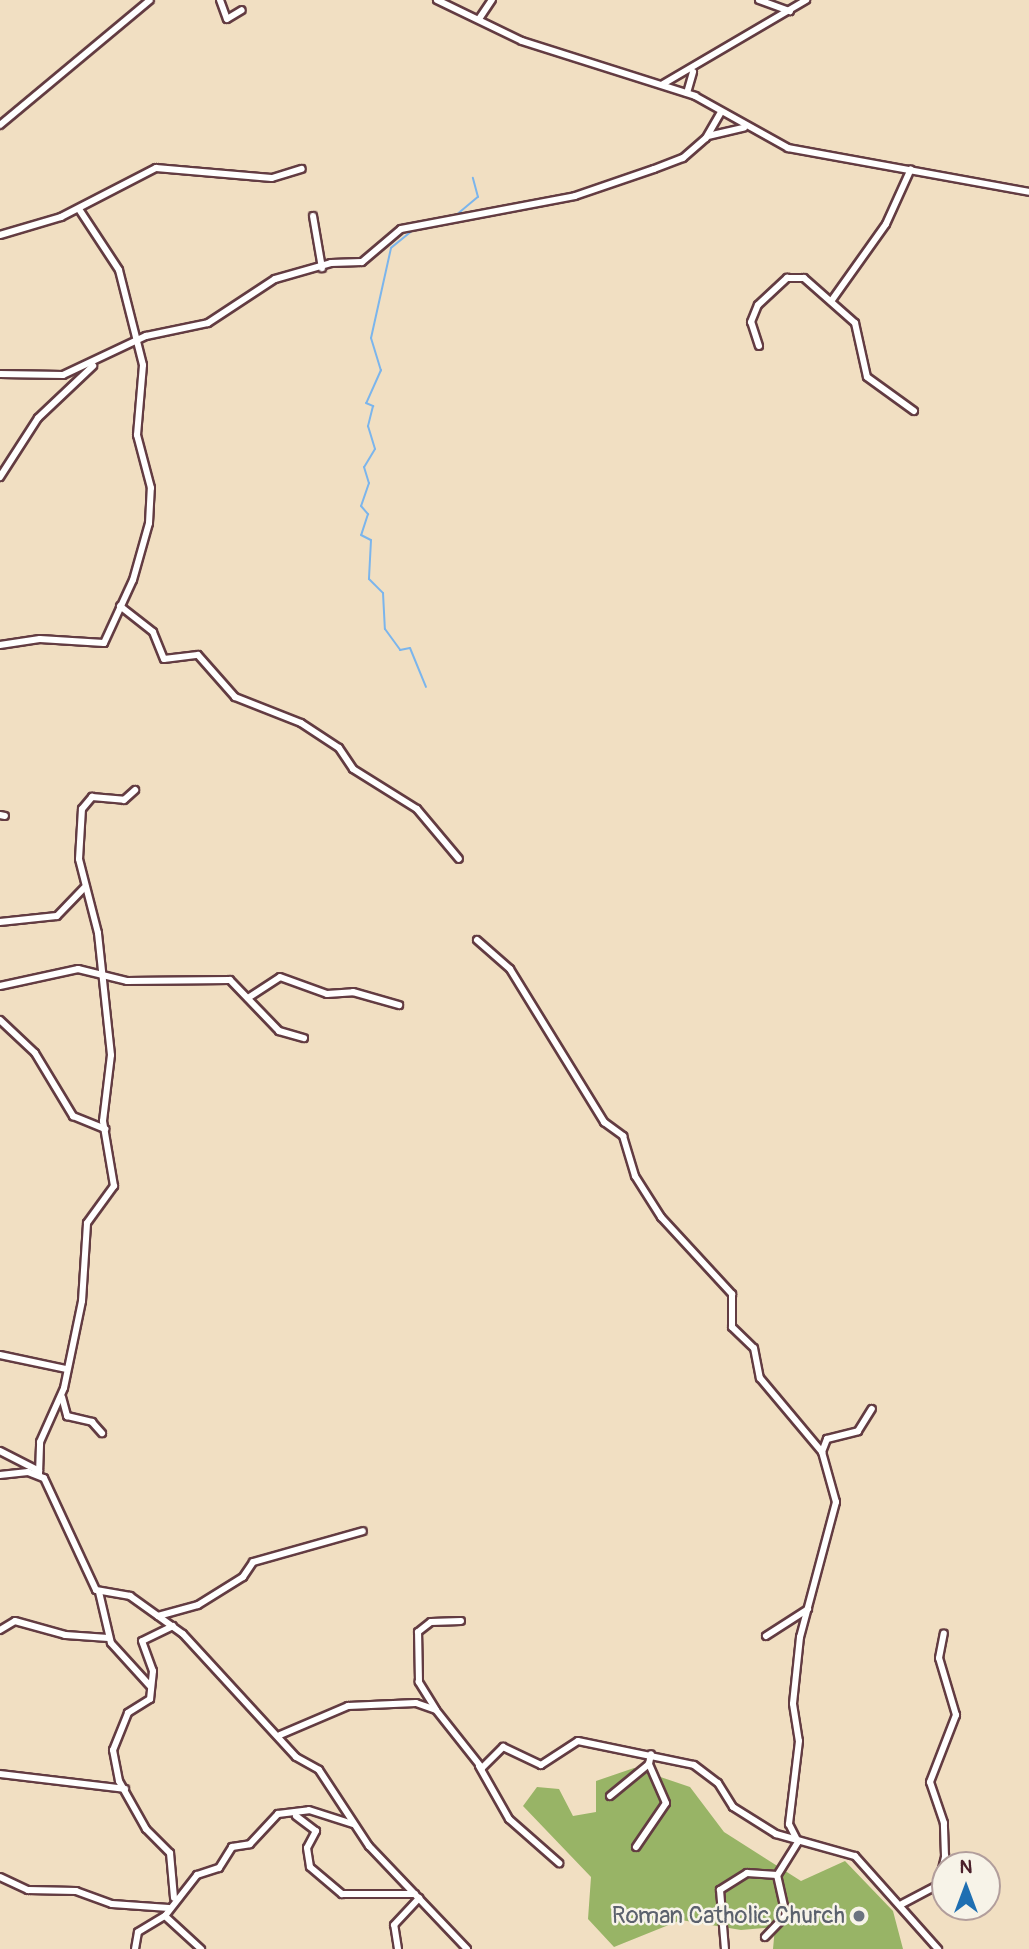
<!DOCTYPE html>
<style>
body{margin:0}
#map{position:relative;width:1029px;height:1949px;overflow:hidden;background:#f1dfc2;font-family:Pangolin,sans-serif}
div>[style]{position:absolute}
.forest>*{inset:0;background:#98b466}
.stream>*{height:2px;margin:-1px;padding:0 1px;transform-origin:1px;border-radius:1px;background:#7bb5ec}
.roads{filter:drop-shadow(2px 0 #633c42) drop-shadow(-2px 0 #633c42) drop-shadow(0 2px #633c42) drop-shadow(0 -2px #633c42)}
.minor>*{height:6px;margin:-3px;padding:0 3px;transform-origin:3px;border-radius:3px;background:#fff}
.dots>*{width:19px;height:19px;translate:-50% -50%;box-sizing:border-box;border:4px solid #f7f3e8;border-radius:50%}
span{translate:-50% -50%;white-space:nowrap;text-align:center;line-height:1.15;-webkit-text-stroke:5px #f7f3e8;paint-order:stroke}
.worship-label{font-size:24px;color:#5b616d}
.right{translate:-100% -50%;text-align:right}
.north{position:absolute;left:931px;top:1851px;width:70px;height:70px;box-sizing:border-box;background:#f7f3e8;border:2px solid #b29e9c;border-radius:50%;rotate:0deg;font-size:19px;font-weight:700;line-height:28px;text-align:center;color:#4a1f2b}
.north::after{content:'';display:block;margin:auto;width:24px;height:32px;background:#1f6fb2;clip-path:polygon(50% 0,100% 100%,50% 72%,0 100%)}
</style>
<div id="map">
<div class="forest">
<div style="clip-path:polygon(634px 1768px,690px 1787px,724px 1832px,801px 1881px,845px 1861px,893px 1911px,903px 1949px,773px 1949px,775px 1927px,741px 1930px,681px 1920px,614px 1947px,588px 1919px,591px 1877px,523px 1806px,537px 1787px,559px 1789px,573px 1816px,596px 1812px,596px 1781px)"></div>
</div>
<div class="stream">
<div style="left:455px;top:216px;width:30px;rotate:-40deg"></div>
<div style="left:478px;top:197px;width:20px;rotate:-105deg"></div>
<div style="left:428px;top:226px;width:21px;rotate:-8deg"></div>
<div style="left:413px;top:230px;width:28px;rotate:141deg"></div>
<div style="left:391px;top:248px;width:92px;rotate:102.5deg"></div>
<div style="left:371px;top:338px;width:34px;rotate:73deg"></div>
<div style="left:381px;top:370px;width:36px;rotate:114deg"></div>
<div style="left:366px;top:403px;width:8px;rotate:23deg"></div>
<div style="left:373px;top:406px;width:21px;rotate:104deg"></div>
<div style="left:368px;top:426px;width:24px;rotate:73deg"></div>
<div style="left:375px;top:449px;width:21px;rotate:121deg"></div>
<div style="left:364px;top:467px;width:17px;rotate:73deg"></div>
<div style="left:369px;top:483px;width:24px;rotate:109deg"></div>
<div style="left:361px;top:506px;width:11px;rotate:49deg"></div>
<div style="left:368px;top:514px;width:22px;rotate:108deg"></div>
<div style="left:361px;top:535px;width:11px;rotate:27deg"></div>
<div style="left:371px;top:540px;width:39px;rotate:93deg"></div>
<div style="left:369px;top:579px;width:20px;rotate:45deg"></div>
<div style="left:383px;top:593px;width:36px;rotate:87deg"></div>
<div style="left:385px;top:629px;width:26px;rotate:54deg"></div>
<div style="left:400px;top:650px;width:10px;rotate:-11deg"></div>
<div style="left:410px;top:648px;width:42px;rotate:67.7deg"></div>
</div>
<div class="roads">
<div class="minor">
<div style="left:220px;top:0;width:20px;rotate:70deg"></div>
<div style="left:227px;top:19px;width:17px;rotate:-31deg"></div>
<div style="left:437px;top:0;width:94px;rotate:25.8deg"></div>
<div style="left:522px;top:41px;width:182px;rotate:17.6deg"></div>
<div style="left:695px;top:96px;width:107px;rotate:29.2deg"></div>
<div style="left:788px;top:148px;width:245px;rotate:10.3deg"></div>
<div style="left:759px;top:0;width:33px;rotate:20deg"></div>
<div style="left:479px;top:19px;width:23px;rotate:-56deg"></div>
<div style="left:663px;top:84px;width:166px;rotate:-30.4deg"></div>
<div style="left:687px;top:93px;width:22px;rotate:-74deg"></div>
<div style="left:0;top:125px;width:195px;rotate:-39.8deg"></div>
<div style="left:708px;top:136px;width:37px;rotate:-13deg"></div>
<div style="left:313px;top:216px;width:53px;rotate:80.2deg"></div>
<div style="left:0;top:235px;width:64px;rotate:-16.4deg"></div>
<div style="left:61px;top:217px;width:107px;rotate:-27.3deg"></div>
<div style="left:156px;top:168px;width:116px;rotate:4.9deg"></div>
<div style="left:272px;top:178px;width:31px;rotate:-17deg"></div>
<div style="left:832px;top:300px;width:93px;rotate:-54.6deg"></div>
<div style="left:886px;top:224px;width:60px;rotate:-65.6deg"></div>
<div style="left:759px;top:346px;width:25px;rotate:-108deg"></div>
<div style="left:751px;top:322px;width:18px;rotate:-68deg"></div>
<div style="left:758px;top:305px;width:40px;rotate:-43deg"></div>
<div style="left:787px;top:278px;width:17px"></div>
<div style="left:804px;top:278px;width:68px;rotate:41.4deg"></div>
<div style="left:855px;top:323px;width:55px;rotate:77.5deg"></div>
<div style="left:867px;top:377px;width:58px;rotate:35.9deg"></div>
<div style="left:0;top:374px;width:63px;rotate:0.9deg"></div>
<div style="left:63px;top:375px;width:92px;rotate:-25.2deg"></div>
<div style="left:146px;top:336px;width:63px;rotate:-11.8deg"></div>
<div style="left:208px;top:323px;width:80px;rotate:-33.3deg"></div>
<div style="left:275px;top:279px;width:58px;rotate:-15.9deg"></div>
<div style="left:331px;top:263px;width:31px;rotate:-2deg"></div>
<div style="left:362px;top:262px;width:51px;rotate:-40.2deg"></div>
<div style="left:401px;top:229px;width:177px;rotate:-10.7deg"></div>
<div style="left:575px;top:196px;width:83px;rotate:-18.9deg"></div>
<div style="left:654px;top:169px;width:31px;rotate:-21deg"></div>
<div style="left:683px;top:158px;width:30px;rotate:-41deg"></div>
<div style="left:706px;top:138px;width:28px;rotate:-60deg"></div>
<div style="left:0;top:477px;width:70px;rotate:-57.2deg"></div>
<div style="left:38px;top:418px;width:76px;rotate:-43.4deg"></div>
<div style="left:120px;top:606px;width:42px;rotate:38.2deg"></div>
<div style="left:153px;top:632px;width:29px;rotate:68deg"></div>
<div style="left:164px;top:659px;width:34px;rotate:-7deg"></div>
<div style="left:198px;top:655px;width:56px;rotate:48.6deg"></div>
<div style="left:235px;top:697px;width:71px;rotate:21.5deg"></div>
<div style="left:301px;top:723px;width:45px;rotate:33.3deg"></div>
<div style="left:339px;top:748px;width:25px;rotate:56deg"></div>
<div style="left:353px;top:769px;width:75px;rotate:32deg"></div>
<div style="left:417px;top:809px;width:65px;rotate:50deg"></div>
<div style="left:0;top:645px;width:40px;rotate:-8.5deg"></div>
<div style="left:40px;top:639px;width:64px;rotate:3.6deg"></div>
<div style="left:104px;top:643px;width:69px;rotate:-65.3deg"></div>
<div style="left:133px;top:580px;width:59px;rotate:-74.3deg"></div>
<div style="left:149px;top:523px;width:35px;rotate:-87deg"></div>
<div style="left:151px;top:488px;width:55px;rotate:-104.8deg"></div>
<div style="left:137px;top:435px;width:70px;rotate:-85.1deg"></div>
<div style="left:143px;top:365px;width:98px;rotate:-104.2deg"></div>
<div style="left:119px;top:270px;width:73px;rotate:-123.3deg"></div>
<div style="left:0;top:815px;width:5px;rotate:11deg"></div>
<div style="left:0;top:922px;width:57px;rotate:-6deg"></div>
<div style="left:57px;top:916px;width:39px;rotate:-46deg"></div>
<div style="left:477px;top:940px;width:44px;rotate:41.3deg"></div>
<div style="left:510px;top:969px;width:180px;rotate:58.4deg"></div>
<div style="left:604px;top:1122px;width:24px;rotate:36deg"></div>
<div style="left:623px;top:1136px;width:42px;rotate:73.3deg"></div>
<div style="left:635px;top:1176px;width:49px;rotate:57.6deg"></div>
<div style="left:661px;top:1217px;width:105px;rotate:47.3deg"></div>
<div style="left:732px;top:1294px;width:33px;rotate:90deg"></div>
<div style="left:732px;top:1327px;width:30px;rotate:44deg"></div>
<div style="left:754px;top:1348px;width:31px;rotate:79deg"></div>
<div style="left:760px;top:1378px;width:97px;rotate:50deg"></div>
<div style="left:822px;top:1452px;width:52px;rotate:74.4deg"></div>
<div style="left:836px;top:1502px;width:140px;rotate:104.9deg"></div>
<div style="left:800px;top:1637px;width:67px;rotate:96deg"></div>
<div style="left:793px;top:1704px;width:37px;rotate:81deg"></div>
<div style="left:799px;top:1741px;width:84px;rotate:96.9deg"></div>
<div style="left:789px;top:1824px;width:20px;rotate:63deg"></div>
<div style="left:798px;top:1842px;width:39px;rotate:122deg"></div>
<div style="left:777px;top:1875px;width:30px;rotate:-176deg"></div>
<div style="left:747px;top:1873px;width:32px;rotate:148deg"></div>
<div style="left:720px;top:1890px;width:59px;rotate:85.2deg"></div>
<div style="left:0;top:986px;width:80px;rotate:-12.3deg"></div>
<div style="left:78px;top:969px;width:50px;rotate:13.8deg"></div>
<div style="left:127px;top:981px;width:103px;rotate:-0.6deg"></div>
<div style="left:230px;top:980px;width:71px;rotate:46.1deg"></div>
<div style="left:279px;top:1031px;width:26px;rotate:16deg"></div>
<div style="left:248px;top:998px;width:38px;rotate:-33deg"></div>
<div style="left:280px;top:977px;width:50px;rotate:19.9deg"></div>
<div style="left:327px;top:994px;width:26px;rotate:-4deg"></div>
<div style="left:353px;top:992px;width:48px;rotate:15.8deg"></div>
<div style="left:0;top:1020px;width:48px;rotate:43.3deg"></div>
<div style="left:35px;top:1053px;width:74px;rotate:58.9deg"></div>
<div style="left:73px;top:1116px;width:35px;rotate:22deg"></div>
<div style="left:0;top:1355px;width:67px;rotate:12deg"></div>
<div style="left:62px;top:1397px;width:20px;rotate:75deg"></div>
<div style="left:67px;top:1416px;width:26px;rotate:13deg"></div>
<div style="left:92px;top:1422px;width:15px;rotate:48deg"></div>
<div style="left:0;top:1451px;width:44px;rotate:27.1deg"></div>
<div style="left:822px;top:1452px;width:14px;rotate:-69deg"></div>
<div style="left:827px;top:1439px;width:32px;rotate:-14deg"></div>
<div style="left:858px;top:1431px;width:26px;rotate:-58deg"></div>
<div style="left:39px;top:1474px;width:32px;rotate:-88deg"></div>
<div style="left:40px;top:1442px;width:59px;rotate:-66deg"></div>
<div style="left:64px;top:1388px;width:89px;rotate:-78.3deg"></div>
<div style="left:82px;top:1301px;width:78px;rotate:-86.3deg"></div>
<div style="left:87px;top:1223px;width:46px;rotate:-53.9deg"></div>
<div style="left:114px;top:1186px;width:66px;rotate:-99.6deg"></div>
<div style="left:103px;top:1121px;width:66px;rotate:-83.1deg"></div>
<div style="left:111px;top:1055px;width:123px;rotate:-96.1deg"></div>
<div style="left:98px;top:933px;width:76px;rotate:-104.4deg"></div>
<div style="left:79px;top:859px;width:50px;rotate:-86.6deg"></div>
<div style="left:82px;top:809px;width:16px;rotate:-50deg"></div>
<div style="left:92px;top:797px;width:32px;rotate:5deg"></div>
<div style="left:124px;top:800px;width:15px;rotate:-42deg"></div>
<div style="left:0;top:1475px;width:28px;rotate:-6deg"></div>
<div style="left:28px;top:1472px;width:17px;rotate:21deg"></div>
<div style="left:44px;top:1478px;width:123px;rotate:65.1deg"></div>
<div style="left:96px;top:1590px;width:35px;rotate:10deg"></div>
<div style="left:130px;top:1596px;width:65px;rotate:35.6deg"></div>
<div style="left:183px;top:1634px;width:167px;rotate:47.4deg"></div>
<div style="left:296px;top:1757px;width:26px;rotate:29deg"></div>
<div style="left:319px;top:1770px;width:91px;rotate:56.7deg"></div>
<div style="left:369px;top:1846px;width:142px;rotate:46.4deg"></div>
<div style="left:99px;top:1592px;width:52px;rotate:76.8deg"></div>
<div style="left:111px;top:1643px;width:59px;rotate:47.7deg"></div>
<div style="left:158px;top:1616px;width:41px;rotate:-15.4deg"></div>
<div style="left:198px;top:1605px;width:53px;rotate:-31.9deg"></div>
<div style="left:243px;top:1577px;width:18px;rotate:-56deg"></div>
<div style="left:253px;top:1562px;width:114px;rotate:-15.7deg"></div>
<div style="left:173px;top:1626px;width:34px;rotate:154deg"></div>
<div style="left:142px;top:1641px;width:32px;rotate:70deg"></div>
<div style="left:153px;top:1671px;width:28px;rotate:96deg"></div>
<div style="left:150px;top:1699px;width:26px;rotate:148deg"></div>
<div style="left:128px;top:1713px;width:40px;rotate:112deg"></div>
<div style="left:113px;top:1750px;width:32px;rotate:79deg"></div>
<div style="left:119px;top:1781px;width:55px;rotate:60.6deg"></div>
<div style="left:146px;top:1829px;width:34px;rotate:45deg"></div>
<div style="left:170px;top:1853px;width:45px;rotate:84.9deg"></div>
<div style="left:0;top:1630px;width:17px;rotate:-31deg"></div>
<div style="left:15px;top:1621px;width:52px;rotate:15.6deg"></div>
<div style="left:65px;top:1635px;width:44px;rotate:3.9deg"></div>
<div style="left:766px;top:1636px;width:50px;rotate:-32.7deg"></div>
<div style="left:435px;top:1708px;width:31px;rotate:-122deg"></div>
<div style="left:419px;top:1682px;width:50px;rotate:-91.1deg"></div>
<div style="left:418px;top:1632px;width:16px;rotate:-38deg"></div>
<div style="left:431px;top:1622px;width:30px;rotate:-2deg"></div>
<div style="left:280px;top:1735px;width:74px;rotate:-23.1deg"></div>
<div style="left:348px;top:1706px;width:68px;rotate:-2.5deg"></div>
<div style="left:416px;top:1703px;width:21px;rotate:19deg"></div>
<div style="left:436px;top:1710px;width:74px;rotate:51.6deg"></div>
<div style="left:482px;top:1768px;width:30px;rotate:-45deg"></div>
<div style="left:503px;top:1747px;width:42px;rotate:25.3deg"></div>
<div style="left:541px;top:1765px;width:44px;rotate:-33deg"></div>
<div style="left:578px;top:1741px;width:118px;rotate:11.7deg"></div>
<div style="left:694px;top:1765px;width:30px;rotate:37deg"></div>
<div style="left:718px;top:1783px;width:28px;rotate:58deg"></div>
<div style="left:733px;top:1807px;width:51px;rotate:32.1deg"></div>
<div style="left:776px;top:1834px;width:82px;rotate:15.6deg"></div>
<div style="left:855px;top:1856px;width:125px;rotate:48.3deg"></div>
<div style="left:479px;top:1766px;width:61px;rotate:60.5deg"></div>
<div style="left:509px;top:1819px;width:67px;rotate:41.3deg"></div>
<div style="left:0;top:1774px;width:126px;rotate:6.8deg"></div>
<div style="left:610px;top:1796px;width:50px;rotate:-39.4deg"></div>
<div style="left:296px;top:1816px;width:25px;rotate:37deg"></div>
<div style="left:316px;top:1831px;width:19px;rotate:118deg"></div>
<div style="left:307px;top:1848px;width:19px;rotate:81deg"></div>
<div style="left:310px;top:1867px;width:42px;rotate:40.2deg"></div>
<div style="left:342px;top:1894px;width:73px"></div>
<div style="left:636px;top:1847px;width:53px;rotate:-55.7deg"></div>
<div style="left:666px;top:1803px;width:43px;rotate:-113.6deg"></div>
<div style="left:649px;top:1764px;width:10px;rotate:-79deg"></div>
<div style="left:0;top:1877px;width:31px;rotate:25deg"></div>
<div style="left:28px;top:1890px;width:48px;rotate:1.2deg"></div>
<div style="left:76px;top:1891px;width:38px;rotate:20deg"></div>
<div style="left:112px;top:1904px;width:57px;rotate:4deg"></div>
<div style="left:902px;top:1904px;width:41px;rotate:-27.8deg"></div>
<div style="left:938px;top:1885px;width:30px;rotate:-76deg"></div>
<div style="left:945px;top:1856px;width:33px;rotate:-92deg"></div>
<div style="left:944px;top:1823px;width:43px;rotate:-108.9deg"></div>
<div style="left:930px;top:1782px;width:72px;rotate:-68.8deg"></div>
<div style="left:956px;top:1715px;width:59px;rotate:-106.6deg"></div>
<div style="left:939px;top:1658px;width:25px;rotate:-79deg"></div>
<div style="left:165px;top:1916px;width:49px;rotate:42.5deg"></div>
<div style="left:765px;top:1937px;width:30px;rotate:-46deg"></div>
<div style="left:786px;top:1915px;width:41px;rotate:-102.7deg"></div>
<div style="left:135px;top:1949px;width:17px;rotate:-80deg"></div>
<div style="left:138px;top:1932px;width:31px;rotate:-31deg"></div>
<div style="left:165px;top:1916px;width:52px;rotate:-52deg"></div>
<div style="left:197px;top:1875px;width:23px;rotate:-18deg"></div>
<div style="left:219px;top:1868px;width:25px;rotate:-58deg"></div>
<div style="left:232px;top:1847px;width:18px;rotate:-9deg"></div>
<div style="left:250px;top:1844px;width:41px;rotate:-47deg"></div>
<div style="left:278px;top:1814px;width:31px;rotate:-7deg"></div>
<div style="left:309px;top:1810px;width:46px;rotate:17.7deg"></div>
<div style="left:398px;top:1949px;width:24px;rotate:-99deg"></div>
<div style="left:394px;top:1925px;width:37px;rotate:-47deg"></div>
</div>
</div>
<div class="dots">
<div style="left:859px;top:1916px;background:#6b7280"></div>
</div>
<div class="worship-label">
<span class="right" style="left:845px;top:1916px">Roman Catholic Church</span>
</div>
<div class="north">N</div>
</div>
